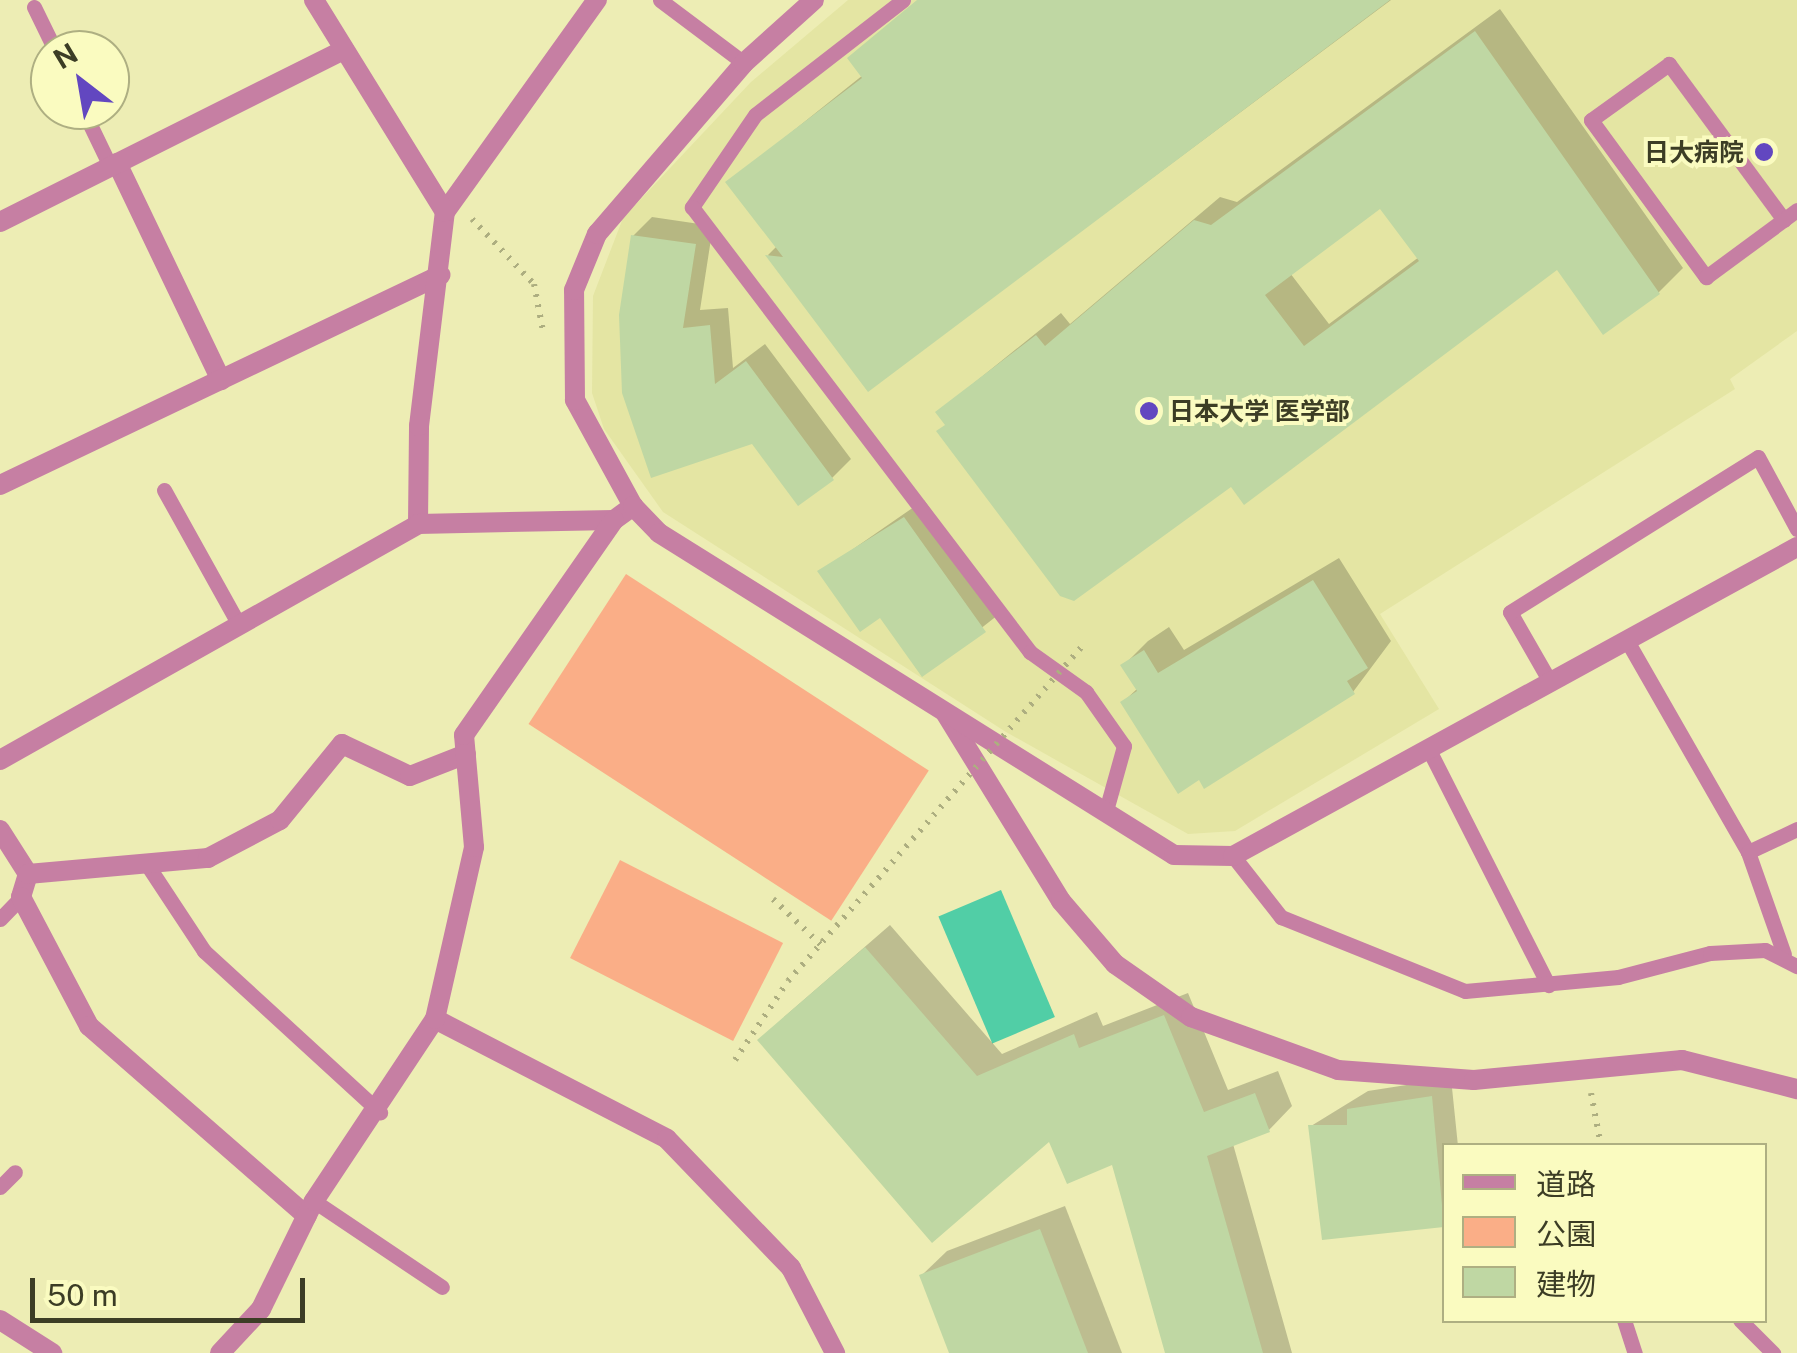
<!DOCTYPE html>
<meta charset="utf-8">
<style>
body{margin:0}
#map{position:relative;width:1797px;height:1353px;overflow:hidden;background:#ededb4;font-family:"Public Sans","Noto Sans JP",sans-serif}
div>[style]{position:absolute}
.built>*{inset:0;background:#e4e5a3}
.green>*{inset:0;background:#faae87;transform-origin:0 0}
.water>*{inset:0;background:#51cea6;transform-origin:0 0}
.shadow>*{inset:0;background:#0003}
.building>*{inset:0;background:#bfd7a3}
.path>*{height:6px;margin-top:-3px;transform-origin:0;background:repeating-linear-gradient(90deg,#adae80 0 2.5px,transparent 0 10.5px)}
.service>*{height:15px;margin:-7.5px;padding:0 7.5px;transform-origin:7.5px;border-radius:7.5px;background:#c67fa3}
.minor>*{height:20px;margin:-10px;padding:0 10px;transform-origin:10px;border-radius:10px;background:#c67fa3}
.tertiary>*{height:20px;margin:-10px;padding:0 10px;transform-origin:10px;border-radius:10px;background:#c67fa3}
.path-bridge>*{height:6px;margin-top:-3px;transform-origin:0;background:repeating-linear-gradient(90deg,#adae80 0 2.5px,transparent 0 10.5px)}
.dots>*{width:28px;height:28px;translate:-50% -50%;box-sizing:border-box;border:5px solid #fafbc0;border-radius:50%}
span{translate:-50% -50%;white-space:nowrap;text-align:center;line-height:1.15;-webkit-text-stroke:8px #fafbc0;paint-order:stroke}
.poi-label{font-size:25px;color:#3c3d25;font-weight:700}
.right{translate:-100% -50%;text-align:right}
.left{translate:0 -50%;text-align:left}
.legend{position:absolute;left:1442px;top:1143px;width:325px;height:180px;box-sizing:border-box;background:#fafbc0;border:2px solid #aeaf82;margin:0;padding:12px 18px;list-style:none;font-size:30px;color:#3c3d25}
.legend li{display:flex;align-items:center;gap:20px;height:50px}
.legend b{width:50px;border:2px solid #aeaf82}
.north{position:absolute;left:30px;top:30px;width:100px;height:100px;box-sizing:border-box;background:#fafbc0;border:2px solid #aeaf82;border-radius:50%;rotate:329deg;font-size:28px;font-weight:700;line-height:40px;text-align:center;color:#3c3d25}
.north::after{content:'';display:block;margin:auto;width:35px;height:45px;background:#6247c0;clip-path:polygon(50% 0,100% 100%,50% 72%,0 100%)}
.scale{position:absolute;left:30px;top:1278px;width:275px;height:45px;box-sizing:border-box;border:5px solid #3c3d25;border-top:0;padding-left:12px;font-size:30px;line-height:35px;white-space:nowrap;color:#3c3d25;-webkit-text-stroke:8px #fafbc0;paint-order:stroke}
</style>
<div id="map">
<div class="built">
<div style="clip-path:polygon(848px 0,1797px 0,1797px 331px,1730px 379px,1735px 389px,1380px 614px,1439px 709px,1235px 831px,1188px 834px,1006px 732px,663px 512px,604px 429px,592px 393px,593px 296px,623px 218px,751px 82px)"></div>
</div>
<div class="green">
<div style="left:626px;top:574px;width:361px;height:179px;rotate:33deg"></div>
<div style="left:620px;top:860px;width:183px;height:110px;rotate:27deg"></div>
</div>
<div class="water">
<div style="left:1001px;top:890px;width:138px;height:68px;rotate:67deg"></div>
</div>
<div class="shadow">
<div style="clip-path:polygon(918px 0,1391px 0,869px 389px,768px 255px,777px 246px,728px 183px,863px 75px,850px 58px)"></div>
<div style="clip-path:polygon(evenodd,1500px 9px,1683px 268px,1659px 292px,1603px 331px,1558px 267px,1232px 484px,948px 424px,938px 412px,1061px 313px,1070px 324px,1220px 197px,1237px 202px,1500px 9px,1380px 205px,1419px 257px,1329px 324px,1290px 273px,1380px 205px)"></div>
<div style="clip-path:polygon(652px 217px,713px 226px,700px 310px,728px 308px,733px 368px,765px 344px,851px 459px,832px 478px,752px 441px,652px 475px,633px 236px)"></div>
<div style="clip-path:polygon(924px 500px,1003px 611px,923px 674px,880px 615px,820px 572px)"></div>
<div style="clip-path:polygon(1339px 558px,1391px 641px,1353px 692px,1123px 702px,1138px 688px,1124px 665px,1148px 641px,1169px 627px,1184px 650px)"></div>
<div style="clip-path:polygon(890px 925px,1002px 1054px,1097px 1012px,1103px 1026px,1188px 993px,1228px 1090px,1278px 1071px,1292px 1106px,1269px 1130px,1233px 1144px,1292px 1353px,1168px 1353px,1114px 1162px,784px 1017px)"></div>
<div style="clip-path:polygon(1451px 1078px,1458px 1146px,1444px 1146px,1444px 1224px,1325px 1238px,1311px 1126px,1368px 1091px)"></div>
<div style="clip-path:polygon(1065px 1206px,1122px 1353px,952px 1353px,922px 1275px,947px 1251px)"></div>
</div>
<div class="building">
<div style="clip-path:polygon(917px 0,1390px 0,868px 392px,765px 255px,783px 257px,725px 182px,862px 78px,847px 58px)"></div>
<div style="clip-path:polygon(evenodd,1475px 31px,1660px 294px,1603px 335px,1557px 270px,1244px 505px,1231px 487px,1074px 601px,1060px 596px,936px 431px,945px 425px,935px 412px,1036px 335px,1045px 346px,1194px 220px,1211px 225px,1475px 31px,1380px 209px,1419px 261px,1304px 346px,1265px 295px,1380px 209px)"></div>
<div style="clip-path:polygon(631px 235px,696px 244px,683px 328px,710px 325px,715px 384px,746px 361px,834px 480px,798px 506px,752px 444px,651px 478px,622px 393px,619px 315px)"></div>
<div style="clip-path:polygon(904px 517px,986px 632px,922px 677px,880px 618px,860px 632px,817px 571px)"></div>
<div style="clip-path:polygon(1313px 580px,1368px 668px,1347px 681px,1355px 694px,1204px 789px,1199px 780px,1178px 794px,1120px 702px,1137px 691px,1120px 665px,1144px 650px,1158px 673px)"></div>
<div style="clip-path:polygon(865px 947px,977px 1076px,1074px 1034px,1079px 1048px,1164px 1015px,1204px 1112px,1255px 1093px,1270px 1132px,1207px 1156px,1263px 1353px,1165px 1353px,1112px 1165px,1067px 1184px,1049px 1142px,932px 1243px,757px 1040px)"></div>
<div style="clip-path:polygon(1432px 1096px,1444px 1227px,1322px 1240px,1308px 1125px,1347px 1125px,1347px 1109px)"></div>
<div style="clip-path:polygon(1040px 1229px,1088px 1353px,949px 1353px,919px 1275px)"></div>
</div>
<div class="path">
<div style="left:472px;top:219px;width:90px;rotate:46.4deg"></div>
<div style="left:534px;top:284px;width:48px;rotate:79.2deg"></div>
<div style="left:773px;top:899px;width:66px;rotate:43.8deg"></div>
<div style="left:1591px;top:1093px;width:54px;rotate:79.3deg"></div>
</div>
<div class="service">
<div style="left:660px;top:0;width:105px;rotate:36.9deg"></div>
<div style="left:903px;top:0;width:187px;rotate:142.2deg"></div>
<div style="left:755px;top:115px;width:112px;rotate:124.4deg"></div>
<div style="left:692px;top:207px;width:559px;rotate:52.78deg"></div>
<div style="left:1030px;top:652px;width:69px;rotate:35.5deg"></div>
<div style="left:1086px;top:692px;width:66px;rotate:54.9deg"></div>
<div style="left:1124px;top:746px;width:63px;rotate:105.6deg"></div>
<div style="left:34px;top:7px;width:48px;rotate:64deg"></div>
<div style="left:83px;top:110px;width:62px;rotate:64.3deg"></div>
<div style="left:1784px;top:220px;width:194px;rotate:-126.4deg"></div>
<div style="left:1669px;top:64px;width:96px;rotate:144.3deg"></div>
<div style="left:1591px;top:120px;width:195px;rotate:53.8deg"></div>
<div style="left:1706px;top:277px;width:113px;rotate:-36.4deg"></div>
<div style="left:164px;top:490px;width:154px;rotate:60.9deg"></div>
<div style="left:1626px;top:639px;width:245px;rotate:60.2deg"></div>
<div style="left:1748px;top:852px;width:108px;rotate:70.6deg"></div>
<div style="left:1549px;top:680px;width:78px;rotate:-119.8deg"></div>
<div style="left:1510px;top:612px;width:292px;rotate:-32deg"></div>
<div style="left:1758px;top:457px;width:82px;rotate:61.6deg"></div>
<div style="left:1428px;top:748px;width:266px;rotate:63.1deg"></div>
<div style="left:1748px;top:852px;width:54px;rotate:-25.1deg"></div>
<div style="left:1233px;top:856px;width:78px;rotate:51.8deg"></div>
<div style="left:1281px;top:917px;width:198px;rotate:21.9deg"></div>
<div style="left:1465px;top:991px;width:154px;rotate:-5.2deg"></div>
<div style="left:1618px;top:977px;width:95px;rotate:-14.6deg"></div>
<div style="left:1710px;top:953px;width:55px;rotate:-3.1deg"></div>
<div style="left:1765px;top:950px;width:36px;rotate:27deg"></div>
<div style="left:148px;top:866px;width:102px;rotate:56.6deg"></div>
<div style="left:204px;top:951px;width:239px;rotate:42.5deg"></div>
<div style="left:0;top:919px;width:30px;rotate:-46deg"></div>
<div style="left:0;top:1187px;width:21px;rotate:-45deg"></div>
<div style="left:314px;top:1201px;width:154px;rotate:33.9deg"></div>
<div style="left:1624px;top:1320px;width:35px;rotate:72deg"></div>
<div style="left:1740px;top:1320px;width:47px;rotate:45deg"></div>
</div>
<div class="minor">
<div style="left:117px;top:163px;width:241px;rotate:64.4deg"></div>
<div style="left:0;top:222px;width:385px;rotate:-26.6deg"></div>
<div style="left:0;top:485px;width:488px;rotate:-25.5deg"></div>
<div style="left:633px;top:506px;width:121px;rotate:-118.7deg"></div>
<div style="left:575px;top:400px;width:110px;rotate:-90.5deg"></div>
<div style="left:574px;top:290px;width:61px;rotate:-67.7deg"></div>
<div style="left:597px;top:234px;width:225px;rotate:-49.3deg"></div>
<div style="left:744px;top:63px;width:94px;rotate:-42deg"></div>
<div style="left:418px;top:524px;width:98px;rotate:-89.4deg"></div>
<div style="left:419px;top:426px;width:216px;rotate:-83.1deg"></div>
<div style="left:445px;top:212px;width:261px;rotate:-54.4deg"></div>
<div style="left:946px;top:714px;width:220px;rotate:58.4deg"></div>
<div style="left:1061px;top:901px;width:83px;rotate:49.4deg"></div>
<div style="left:1115px;top:964px;width:93px;rotate:34.9deg"></div>
<div style="left:1191px;top:1017px;width:156px;rotate:19.8deg"></div>
<div style="left:1338px;top:1070px;width:136px;rotate:4.2deg"></div>
<div style="left:1474px;top:1080px;width:209px;rotate:-5.5deg"></div>
<div style="left:1682px;top:1060px;width:119px;rotate:14.2deg"></div>
<div style="left:0;top:760px;width:480px;rotate:-29.4deg"></div>
<div style="left:418px;top:524px;width:196px;rotate:-1.2deg"></div>
<div style="left:614px;top:520px;width:24px;rotate:-36deg"></div>
<div style="left:633px;top:506px;width:37px;rotate:46deg"></div>
<div style="left:659px;top:533px;width:607px;rotate:32.02deg"></div>
<div style="left:1174px;top:855px;width:59px;rotate:1deg"></div>
<div style="left:1233px;top:856px;width:643px;rotate:-28.72deg"></div>
<div style="left:0;top:830px;width:52px;rotate:57.5deg"></div>
<div style="left:28px;top:874px;width:24px;rotate:107deg"></div>
<div style="left:21px;top:897px;width:146px;rotate:62.2deg"></div>
<div style="left:89px;top:1026px;width:289px;rotate:41.1deg"></div>
<div style="left:28px;top:874px;width:181px;rotate:-5.1deg"></div>
<div style="left:208px;top:858px;width:81px;rotate:-27.8deg"></div>
<div style="left:280px;top:820px;width:98px;rotate:-50.8deg"></div>
<div style="left:342px;top:744px;width:75px;rotate:25.2deg"></div>
<div style="left:410px;top:776px;width:60px;rotate:-21.4deg"></div>
<div style="left:435px;top:1019px;width:261px;rotate:27.3deg"></div>
<div style="left:667px;top:1139px;width:179px;rotate:46.1deg"></div>
<div style="left:791px;top:1268px;width:96px;rotate:62.6deg"></div>
<div style="left:0;top:1320px;width:62px;rotate:32.4deg"></div>
<div style="left:220px;top:1353px;width:60px;rotate:-47deg"></div>
<div style="left:261px;top:1309px;width:120px;rotate:-63.9deg"></div>
<div style="left:314px;top:1201px;width:219px;rotate:-56.4deg"></div>
<div style="left:435px;top:1019px;width:176px;rotate:-77.2deg"></div>
<div style="left:474px;top:847px;width:112px;rotate:-95.1deg"></div>
<div style="left:464px;top:735px;width:262px;rotate:-55.1deg"></div>
</div>
<div class="tertiary">
<div style="left:314px;top:0;width:249px;rotate:58.3deg"></div>
</div>
<div class="path-bridge">
<div style="left:735px;top:1060px;width:95px;rotate:-56.1deg"></div>
<div style="left:788px;top:981px;width:447px;rotate:-48.7deg"></div>
</div>
<div class="dots">
<div style="left:1764px;top:152px;background:#6247c0"></div>
<div style="left:1149px;top:411px;background:#6247c0"></div>
</div>
<div class="poi-label">
<span class="right" style="left:1744px;top:152px">日大病院</span>
<span class="left" style="left:1169px;top:411px">日本大学 医学部</span>
</div>
<ul class="legend">
<li><b style="height:12px;background:#c67fa3"></b>道路</li>
<li><b style="height:28px;background:#faae87"></b>公園</li>
<li><b style="height:28px;background:#bfd7a3"></b>建物</li>
</ul>
<div class="north">N</div>
<div class="scale">50 m</div>
</div>
